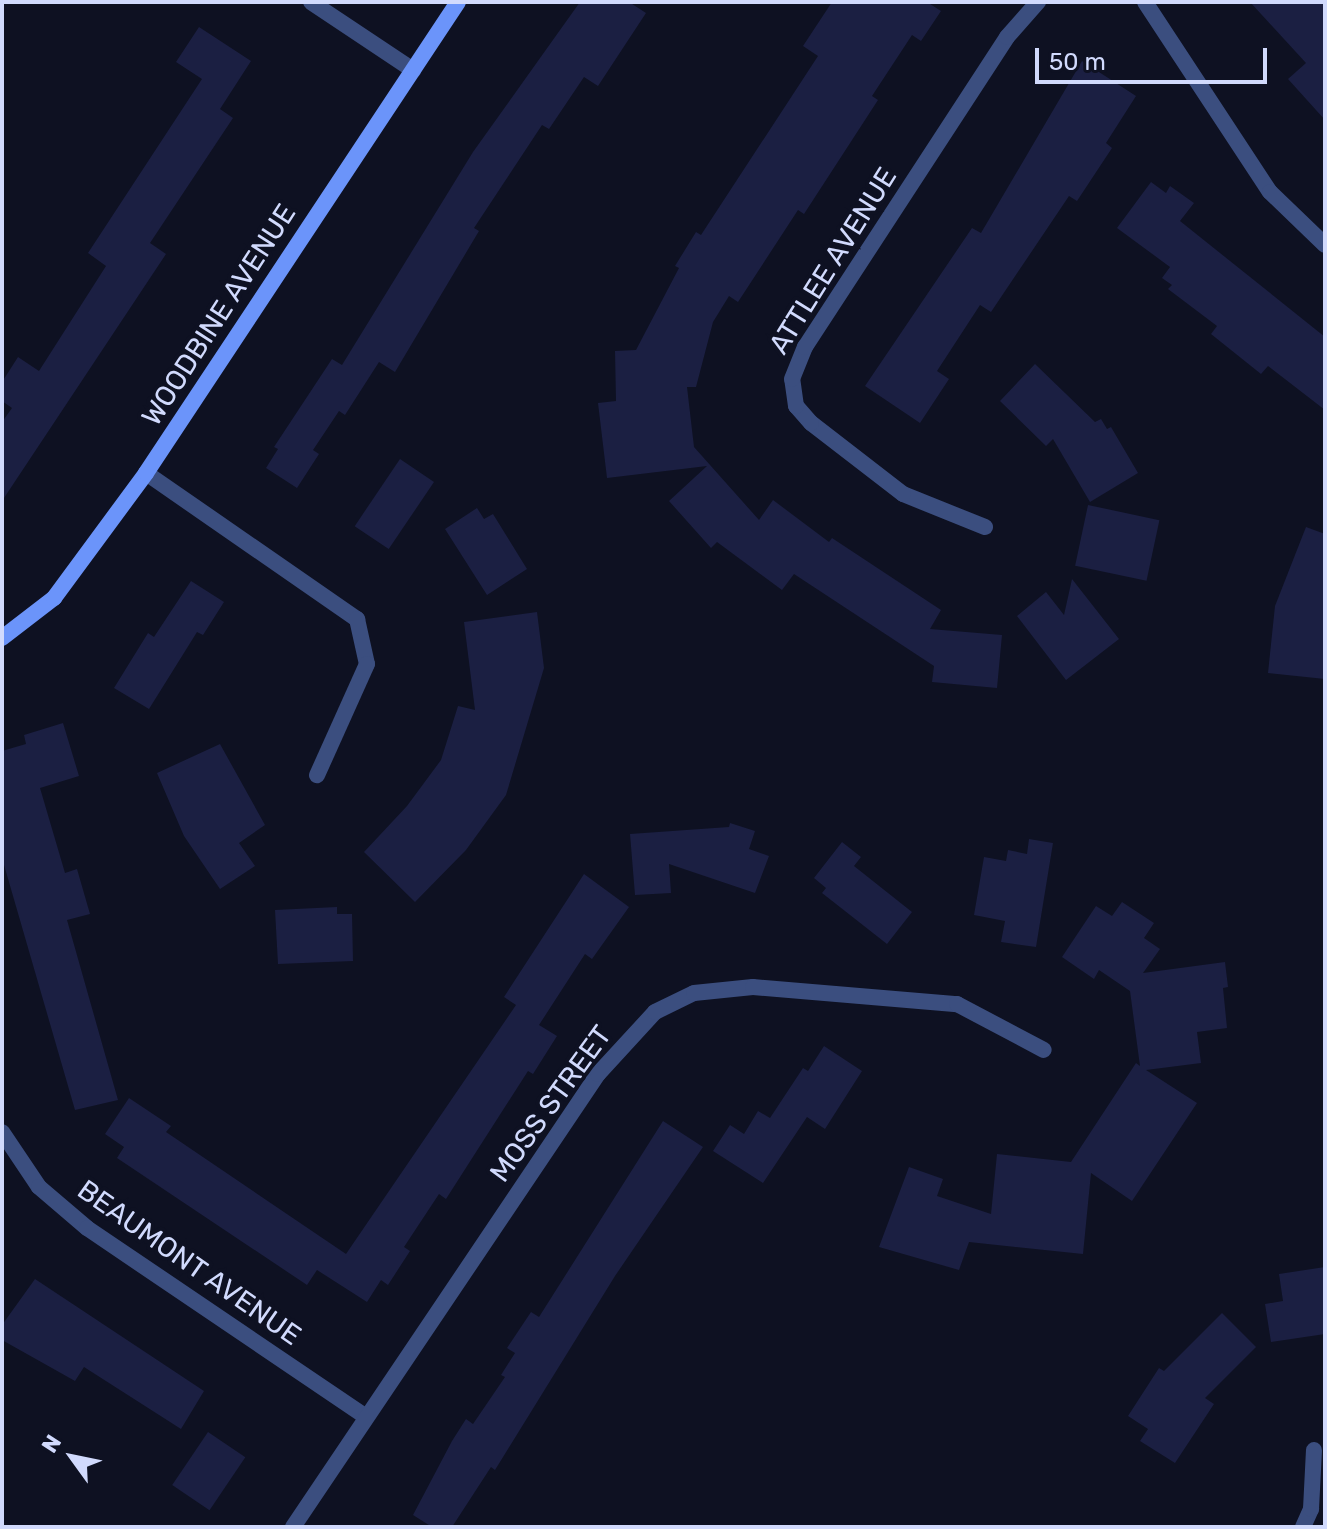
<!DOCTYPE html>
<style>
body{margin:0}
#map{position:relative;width:1327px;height:1529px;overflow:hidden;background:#0e1122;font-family:Rubik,sans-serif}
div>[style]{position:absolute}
.building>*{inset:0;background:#1b1f42;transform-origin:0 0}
.street>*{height:16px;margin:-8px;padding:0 8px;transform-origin:8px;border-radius:8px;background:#3b4e7f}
.secondary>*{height:16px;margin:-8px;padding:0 8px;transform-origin:8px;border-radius:8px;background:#6b94fa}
span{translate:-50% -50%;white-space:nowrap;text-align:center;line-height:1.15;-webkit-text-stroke:8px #0e1122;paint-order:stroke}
.street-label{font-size:28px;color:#d1dafd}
.frame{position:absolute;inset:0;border:4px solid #d1dafd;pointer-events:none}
.north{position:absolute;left:32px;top:1417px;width:80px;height:80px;-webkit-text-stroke:6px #0e1122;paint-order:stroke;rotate:303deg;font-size:22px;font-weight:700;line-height:32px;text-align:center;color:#d1dafd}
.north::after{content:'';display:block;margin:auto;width:28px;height:36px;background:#d1dafd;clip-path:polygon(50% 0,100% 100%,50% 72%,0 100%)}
.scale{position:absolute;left:1035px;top:48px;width:232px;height:36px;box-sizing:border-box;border:4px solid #d1dafd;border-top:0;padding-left:10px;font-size:24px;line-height:28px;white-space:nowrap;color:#d1dafd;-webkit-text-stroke:6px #0e1122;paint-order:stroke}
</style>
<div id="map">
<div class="building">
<div style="clip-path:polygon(580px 2px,629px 2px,646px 13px,598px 86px,584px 77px,549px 129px,542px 125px,474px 228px,479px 231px,395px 372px,379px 362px,345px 415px,339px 411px,313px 450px,319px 454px,297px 488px,266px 468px,278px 449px,274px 447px,332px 359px,342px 365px,473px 152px)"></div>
<div style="clip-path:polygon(832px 2px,927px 2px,941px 11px,921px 41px,912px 35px,872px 96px,878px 100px,804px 214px,798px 210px,738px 302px,729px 296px,713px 322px,696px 387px,687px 387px,694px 447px,759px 520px,773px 500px,829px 542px,832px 538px,941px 610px,930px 629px,1002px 635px,997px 688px,932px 682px,934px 666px,794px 574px,782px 590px,717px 542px,711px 548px,669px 501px,707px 466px,607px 478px,598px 403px,616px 401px,615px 351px,636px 350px,679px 268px,675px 266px,696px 232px,701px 235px,818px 56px,803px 46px)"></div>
<div style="clip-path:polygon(1250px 2px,1325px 2px,1325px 120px,1288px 79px,1306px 63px)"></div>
<div style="clip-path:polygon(199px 27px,251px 61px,220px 109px,233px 118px,150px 243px,166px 254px,2px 501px,2px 422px,12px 408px,2px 401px,2px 382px,18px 357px,39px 371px,106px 266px,88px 253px,202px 79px,176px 62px)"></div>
<div style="clip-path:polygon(1082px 61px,1136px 96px,1106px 143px,1112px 148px,1077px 201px,1069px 196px,991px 312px,980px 305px,937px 371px,949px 379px,920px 423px,865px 386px,972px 228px,981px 233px)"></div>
<div style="clip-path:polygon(1151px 182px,1166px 193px,1170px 186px,1194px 203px,1180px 221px,1325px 337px,1325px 410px,1268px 366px,1261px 374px,1211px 334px,1217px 326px,1168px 289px,1172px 285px,1162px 278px,1170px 267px,1117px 228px)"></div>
<div style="clip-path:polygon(1035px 364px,1095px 422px,1101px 419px,1107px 429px,1111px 427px,1138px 473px,1090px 502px,1053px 439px,1046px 446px,1000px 401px)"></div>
<div style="left:400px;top:459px;width:41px;height:81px;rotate:34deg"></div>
<div style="left:1088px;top:505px;width:73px;height:62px;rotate:12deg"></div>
<div style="clip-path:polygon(477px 508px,484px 519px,493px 514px,527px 569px,487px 595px,445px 529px)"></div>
<div style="clip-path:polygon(1306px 527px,1325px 534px,1325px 679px,1268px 673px,1275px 606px)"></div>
<div style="clip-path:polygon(1072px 579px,1119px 639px,1066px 680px,1017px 616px,1046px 592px,1064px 615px)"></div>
<div style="clip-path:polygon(191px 581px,224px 602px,203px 635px,197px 632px,149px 709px,114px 688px,148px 633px,154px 637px)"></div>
<div style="clip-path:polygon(537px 612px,544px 668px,506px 795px,466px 850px,415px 902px,364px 852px,407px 806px,441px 760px,458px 706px,475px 710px,464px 622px)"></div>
<div style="clip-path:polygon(63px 723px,79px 776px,40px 788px,65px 873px,77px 869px,90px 914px,67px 920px,118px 1100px,75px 1110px,2px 858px,2px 751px,26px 744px,24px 735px)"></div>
<div style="clip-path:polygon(220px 744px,265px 825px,239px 843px,255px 866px,220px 889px,184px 836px,157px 773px)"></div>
<div style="clip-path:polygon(730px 823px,755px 831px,749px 849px,769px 856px,755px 893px,669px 864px,671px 893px,635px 895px,630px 834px,729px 827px)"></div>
<div style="clip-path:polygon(1029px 839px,1053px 843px,1036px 947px,1001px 942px,1005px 921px,974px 915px,984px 857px,1006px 861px,1008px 850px,1027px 854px)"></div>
<div style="clip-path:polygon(842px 842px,861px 857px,854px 866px,912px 912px,887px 944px,822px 893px,826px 888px,814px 878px)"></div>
<div style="clip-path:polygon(584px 874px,629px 907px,592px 959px,585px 954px,539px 1025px,557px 1036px,533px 1074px,528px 1071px,446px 1199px,439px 1194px,404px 1247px,410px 1251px,388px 1285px,381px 1280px,367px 1302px,317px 1270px,307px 1285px,117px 1158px,124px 1147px,105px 1134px,129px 1098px,171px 1126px,166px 1132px,346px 1254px,516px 1005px,504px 997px)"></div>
<div style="clip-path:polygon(1122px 902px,1154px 923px,1144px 938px,1160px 949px,1143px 973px,1225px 962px,1228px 987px,1223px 988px,1227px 1028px,1197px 1032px,1201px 1063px,1146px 1070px,1197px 1103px,1132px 1201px,1091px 1173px,1083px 1254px,969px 1242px,959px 1270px,879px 1247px,909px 1167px,943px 1179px,937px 1196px,991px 1214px,997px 1154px,1071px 1162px,1136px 1063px,1140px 1066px,1130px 991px,1099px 970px,1094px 979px,1062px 957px,1096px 906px,1112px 916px)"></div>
<div style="clip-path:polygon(337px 907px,337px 914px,352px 914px,353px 961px,278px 964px,275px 910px)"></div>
<div style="clip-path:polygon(824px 1046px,862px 1071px,825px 1129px,807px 1117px,763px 1183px,713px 1151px,730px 1125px,744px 1134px,758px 1111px,770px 1118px,803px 1068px,808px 1071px)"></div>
<div style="clip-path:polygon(663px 1121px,703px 1147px,615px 1276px,495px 1470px,491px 1467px,452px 1527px,432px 1527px,413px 1515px,452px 1441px,466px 1419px,473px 1424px,505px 1377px,501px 1375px,515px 1353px,507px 1348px,531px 1312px,539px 1317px)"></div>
<div style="clip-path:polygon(1325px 1267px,1325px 1334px,1271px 1342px,1265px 1304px,1283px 1301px,1279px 1274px)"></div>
<div style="clip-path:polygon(35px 1279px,204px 1391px,181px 1429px,84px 1367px,75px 1381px,2px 1340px,2px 1325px)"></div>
<div style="clip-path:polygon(1222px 1313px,1256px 1347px,1205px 1398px,1214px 1404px,1175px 1463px,1140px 1441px,1148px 1429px,1128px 1416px,1159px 1368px,1164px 1371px)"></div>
<div style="left:208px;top:1432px;width:45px;height:64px;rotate:34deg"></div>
</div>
<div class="street">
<div style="left:311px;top:2px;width:123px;rotate:33.7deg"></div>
<div style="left:1145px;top:2px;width:227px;rotate:56.7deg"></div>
<div style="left:1270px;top:192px;width:76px;rotate:43.9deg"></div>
<div style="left:146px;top:473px;width:257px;rotate:34.7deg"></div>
<div style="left:357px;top:619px;width:46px;rotate:77.5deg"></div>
<div style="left:367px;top:664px;width:122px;rotate:114.2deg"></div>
<div style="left:985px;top:527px;width:88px;rotate:-158.1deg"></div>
<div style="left:903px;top:494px;width:116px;rotate:-142.3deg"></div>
<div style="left:811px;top:423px;width:23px;rotate:-131deg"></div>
<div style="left:796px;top:406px;width:27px;rotate:-98deg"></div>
<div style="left:792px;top:379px;width:35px;rotate:-68deg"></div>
<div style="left:805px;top:347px;width:370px;rotate:-56.9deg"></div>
<div style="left:1007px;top:37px;width:47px;rotate:-48.5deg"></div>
<div style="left:2px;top:1132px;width:66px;rotate:56.1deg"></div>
<div style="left:39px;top:1187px;width:63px;rotate:40.5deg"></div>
<div style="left:87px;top:1228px;width:337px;rotate:34.1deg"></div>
<div style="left:293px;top:1527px;width:546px;rotate:-56.05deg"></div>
<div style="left:598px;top:1074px;width:84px;rotate:-47.4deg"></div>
<div style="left:655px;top:1012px;width:43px;rotate:-26deg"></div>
<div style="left:694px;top:993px;width:59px;rotate:-5.8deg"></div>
<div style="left:753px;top:987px;width:205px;rotate:4.8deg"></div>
<div style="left:957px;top:1004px;width:98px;rotate:27.9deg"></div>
<div style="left:1303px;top:1527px;width:20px;rotate:-66deg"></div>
<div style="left:1311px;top:1509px;width:59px;rotate:-87.1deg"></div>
</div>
<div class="secondary">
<div style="left:2px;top:638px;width:66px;rotate:-37.6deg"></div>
<div style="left:54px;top:598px;width:155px;rotate:-53.6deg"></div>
<div style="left:146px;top:473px;width:565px;rotate:-56.48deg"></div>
</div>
<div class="street-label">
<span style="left:833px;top:261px;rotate:-58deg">ATTLEE AVENUE</span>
<span style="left:219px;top:315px;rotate:-57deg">WOODBINE AVENUE</span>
<span style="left:551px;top:1104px;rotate:-54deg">MOSS STREET</span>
<span style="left:189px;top:1263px;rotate:35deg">BEAUMONT AVENUE</span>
</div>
<div class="frame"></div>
<div class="north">N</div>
<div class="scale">50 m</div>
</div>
